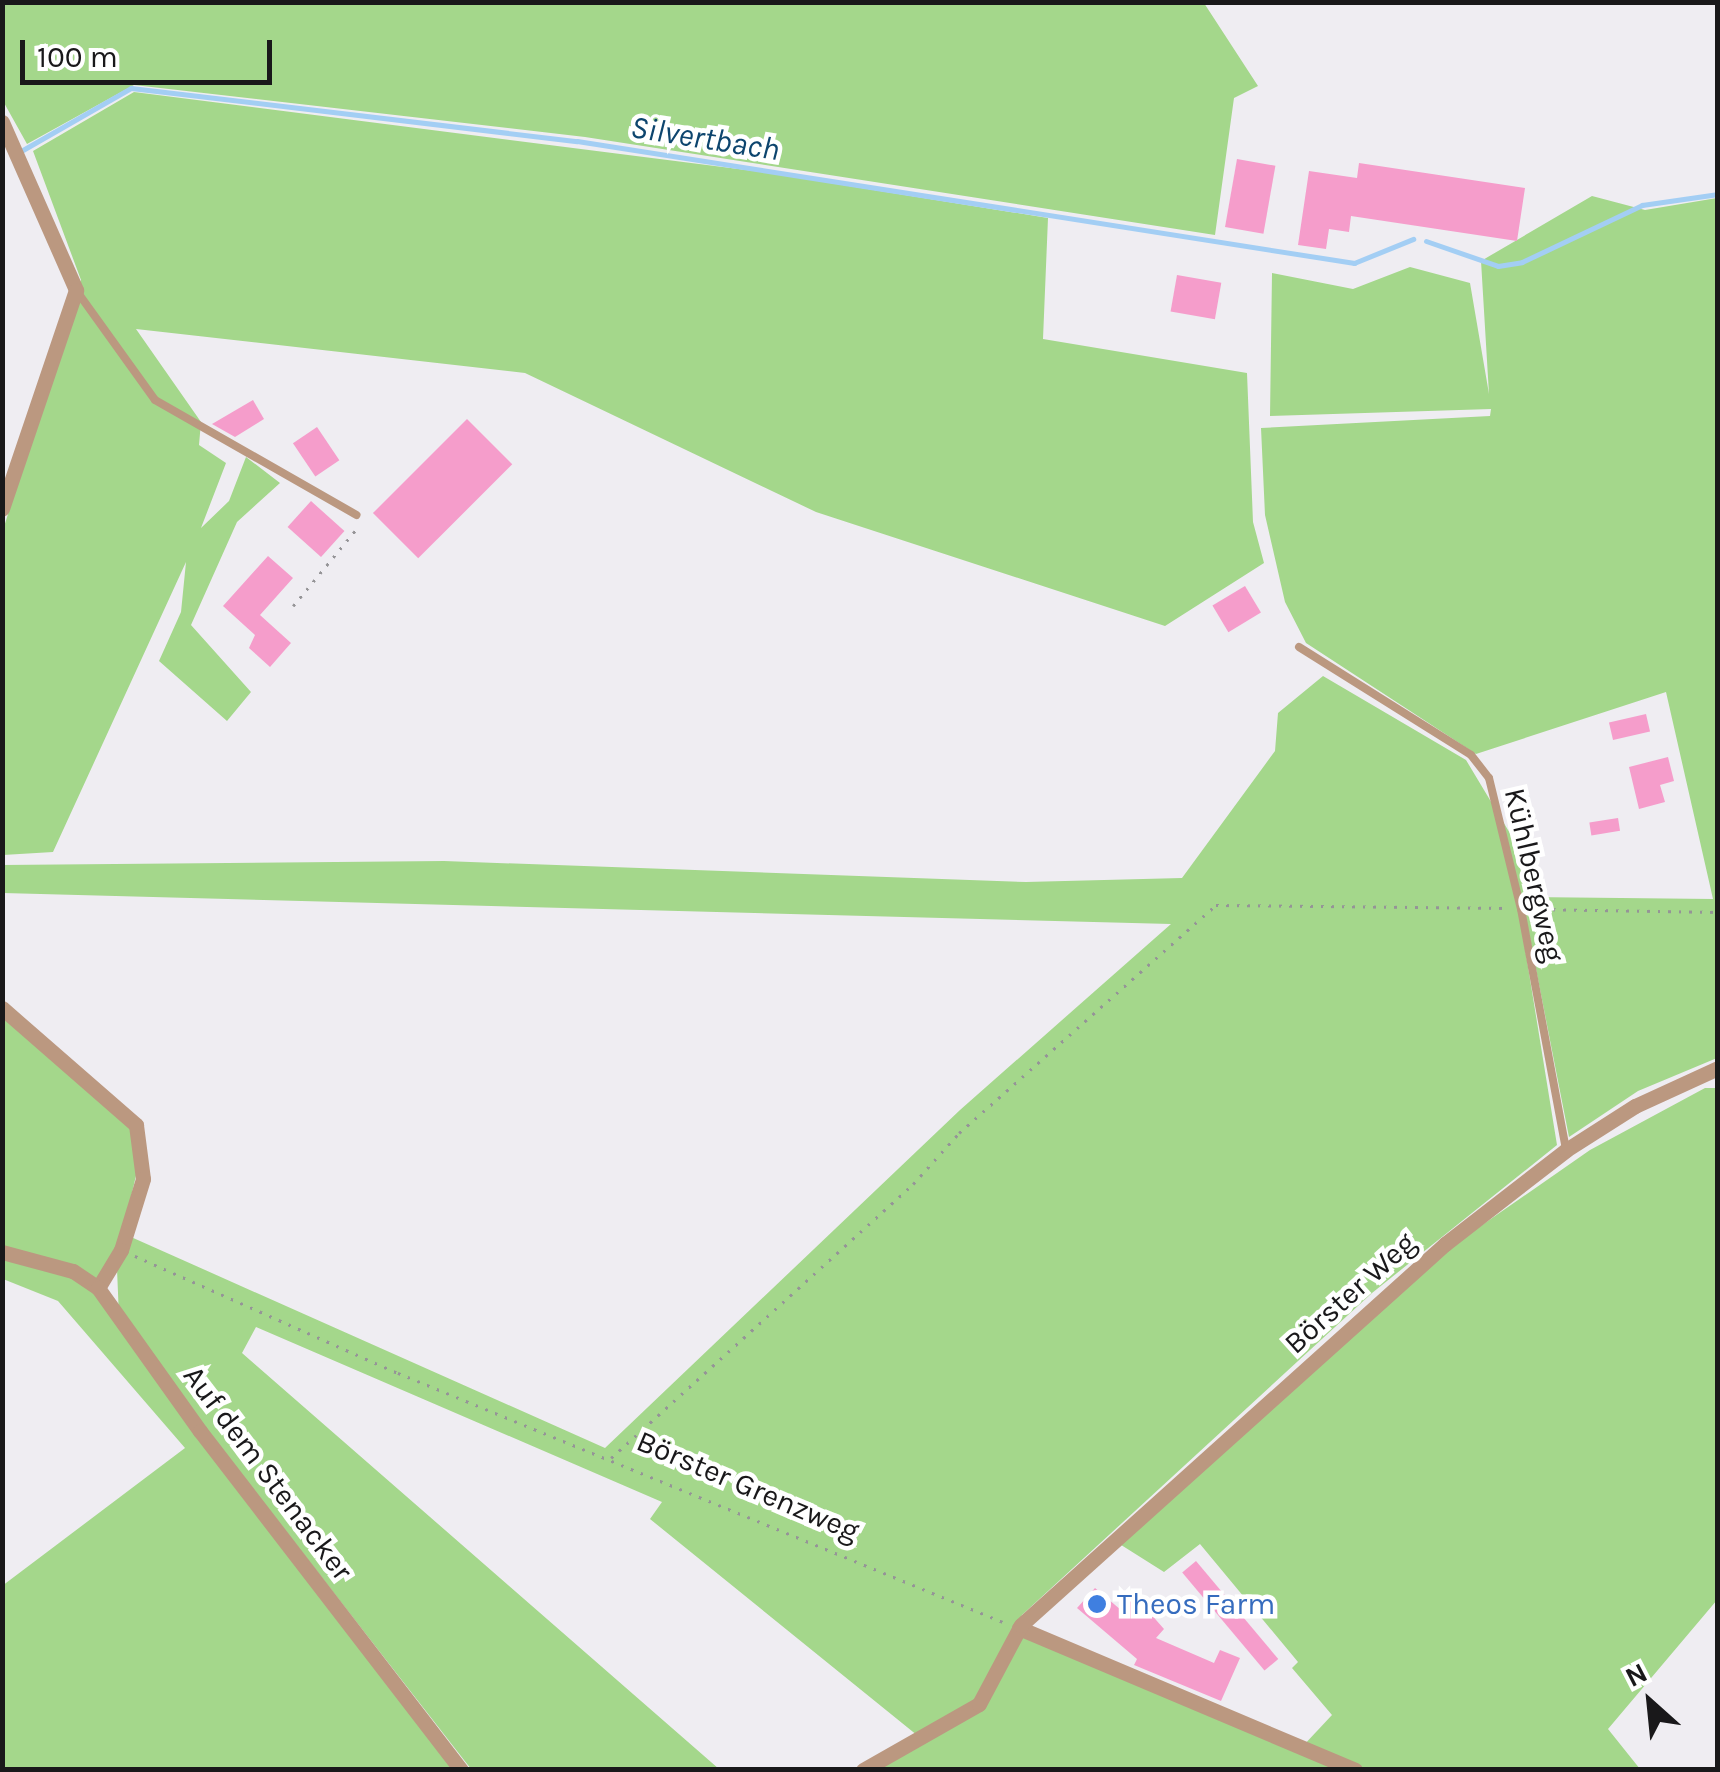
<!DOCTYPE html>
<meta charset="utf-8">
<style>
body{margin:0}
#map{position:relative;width:1720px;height:1772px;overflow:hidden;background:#efedf2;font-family:Karla,sans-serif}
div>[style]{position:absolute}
.green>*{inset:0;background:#a4d78b}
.stream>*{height:5px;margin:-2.5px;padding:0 2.5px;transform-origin:2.5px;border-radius:2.5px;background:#a3cef4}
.building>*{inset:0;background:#f59dcb;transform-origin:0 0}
.path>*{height:2.5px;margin-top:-1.25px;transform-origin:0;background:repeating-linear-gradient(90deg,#959497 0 2.5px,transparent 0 10.5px)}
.service>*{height:8px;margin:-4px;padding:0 4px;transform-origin:4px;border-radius:4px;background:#bb9880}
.minor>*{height:15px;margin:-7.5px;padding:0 7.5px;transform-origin:7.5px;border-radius:7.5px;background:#bb9880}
.dots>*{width:28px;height:28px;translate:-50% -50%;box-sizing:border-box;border:5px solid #fff;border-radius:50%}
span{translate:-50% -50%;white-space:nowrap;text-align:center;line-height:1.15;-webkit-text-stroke:9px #fff;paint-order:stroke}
.street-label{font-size:30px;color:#19181a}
.shop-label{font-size:30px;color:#366cbe}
.left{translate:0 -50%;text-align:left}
.water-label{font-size:32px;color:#0d456e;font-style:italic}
.frame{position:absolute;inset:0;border:5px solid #19181a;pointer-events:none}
.north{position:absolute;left:1600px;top:1652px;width:100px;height:100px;-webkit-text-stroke:8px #fff;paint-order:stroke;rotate:333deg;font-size:28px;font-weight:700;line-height:40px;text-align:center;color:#19181a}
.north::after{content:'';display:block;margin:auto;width:35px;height:45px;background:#19181a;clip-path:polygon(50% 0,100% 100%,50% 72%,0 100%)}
.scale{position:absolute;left:20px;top:40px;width:252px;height:45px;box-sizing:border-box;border:5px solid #19181a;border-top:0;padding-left:12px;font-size:30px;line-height:35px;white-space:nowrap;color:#19181a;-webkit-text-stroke:8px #fff;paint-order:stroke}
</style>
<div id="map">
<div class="green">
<div style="clip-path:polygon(2px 3px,1204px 3px,1258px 86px,1234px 98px,1215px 235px,585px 137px,134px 85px,27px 144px,3px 101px)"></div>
<div style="clip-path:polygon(134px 92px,762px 172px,1048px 218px,1043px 339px,1247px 373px,1253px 522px,1264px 563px,1165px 626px,816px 512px,525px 373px,136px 329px,201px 422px,199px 445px,226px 463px,201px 528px,229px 501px,246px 457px,280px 483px,237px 522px,191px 625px,251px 692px,227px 721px,159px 661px,181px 612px,186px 562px,53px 852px,3px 855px,3px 530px,81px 280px,33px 151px)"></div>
<div style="clip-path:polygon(1592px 196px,1645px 210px,1717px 198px,1717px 1058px,1638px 1091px,1569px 1137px,1526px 918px,1523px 936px,1557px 1145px,1372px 1293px,1022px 1615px,1016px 1629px,1342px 1769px,870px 1769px,923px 1740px,650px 1519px,662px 1502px,256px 1327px,242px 1353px,719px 1769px,471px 1769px,119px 1317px,117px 1269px,131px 1237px,605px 1448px,960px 1110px,1171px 924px,3px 893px,2px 865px,444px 861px,1026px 882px,1182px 878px,1275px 751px,1278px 713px,1323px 676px,1466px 760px,1511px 835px,1528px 897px,1713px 899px,1666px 692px,1476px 754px,1306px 643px,1285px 602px,1265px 515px,1261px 428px,1490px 416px,1491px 409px,1270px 416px,1272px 273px,1353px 289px,1410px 267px,1470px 283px,1489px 394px,1481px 261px)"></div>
<div style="clip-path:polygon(3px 1015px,133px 1129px,139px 1163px,118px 1252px,94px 1290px,458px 1769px,3px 1769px,2px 1586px,185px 1448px,58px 1301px,3px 1279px)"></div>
<div style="clip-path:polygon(1705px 1088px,1717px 1088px,1717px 1600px,1608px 1729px,1640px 1769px,1362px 1769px,1302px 1747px,1332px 1715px,1292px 1668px,1298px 1662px,1200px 1544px,1164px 1572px,1118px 1543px,1462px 1239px,1590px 1150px)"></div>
</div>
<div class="stream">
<div style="left:21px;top:151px;width:127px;rotate:-29.8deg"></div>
<div style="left:131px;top:88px;width:449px;rotate:6.8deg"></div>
<div style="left:577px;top:141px;width:787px;rotate:8.92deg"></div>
<div style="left:1354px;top:263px;width:64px;rotate:-22.1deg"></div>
<div style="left:1426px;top:241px;width:76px;rotate:19.1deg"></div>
<div style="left:1498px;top:266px;width:24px;rotate:-9deg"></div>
<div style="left:1522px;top:262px;width:133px;rotate:-25.4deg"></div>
<div style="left:1642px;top:205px;width:77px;rotate:-8.2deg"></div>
</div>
<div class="building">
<div style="left:1237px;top:159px;width:39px;height:69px;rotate:10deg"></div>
<div style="clip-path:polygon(1359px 163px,1525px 188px,1517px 241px,1351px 216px,1349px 232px,1329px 229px,1326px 249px,1298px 245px,1309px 171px,1357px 178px)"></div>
<div style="left:1177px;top:275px;width:45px;height:37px;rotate:10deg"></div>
<div style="clip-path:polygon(253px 400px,264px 419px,235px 437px,212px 424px)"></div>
<div style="left:467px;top:419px;width:64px;height:133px;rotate:45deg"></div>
<div style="left:317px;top:427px;width:40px;height:29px;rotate:56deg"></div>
<div style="left:311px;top:501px;width:45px;height:35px;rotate:42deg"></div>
<div style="clip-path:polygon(268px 556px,293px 578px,260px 615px,291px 643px,270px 667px,249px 648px,255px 635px,223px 606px)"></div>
<div style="left:1245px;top:586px;width:31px;height:38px;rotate:59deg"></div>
<div style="left:1646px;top:714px;width:18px;height:38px;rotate:77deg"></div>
<div style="clip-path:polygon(1668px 757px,1674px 781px,1660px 785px,1665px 802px,1639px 809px,1629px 767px)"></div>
<div style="left:1618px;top:818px;width:13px;height:29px;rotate:81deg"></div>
<div style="left:1196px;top:1561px;width:128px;height:18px;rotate:50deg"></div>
<div style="clip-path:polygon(1095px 1588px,1121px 1610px,1134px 1595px,1164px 1629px,1156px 1638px,1214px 1663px,1220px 1650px,1240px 1658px,1221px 1701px,1134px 1665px,1137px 1659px,1077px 1608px)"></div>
</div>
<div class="path">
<div style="left:293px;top:606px;width:104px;rotate:-50.5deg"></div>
<div style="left:1532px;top:909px;width:186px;rotate:0.9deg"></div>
<div style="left:135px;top:1256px;width:288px;rotate:24deg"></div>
<div style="left:398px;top:1373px;width:654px;rotate:22.37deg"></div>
<div style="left:611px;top:1458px;width:408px;rotate:-42.2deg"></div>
<div style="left:913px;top:1184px;width:69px;rotate:-48deg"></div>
<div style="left:959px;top:1133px;width:344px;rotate:-41.6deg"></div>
<div style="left:1216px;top:905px;width:293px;rotate:0.6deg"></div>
</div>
<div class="service">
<div style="left:76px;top:290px;width:135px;rotate:54.3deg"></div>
<div style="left:155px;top:400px;width:232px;rotate:29.7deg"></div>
<div style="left:1299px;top:647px;width:203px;rotate:32.1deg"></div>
<div style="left:1471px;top:755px;width:29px;rotate:52deg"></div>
<div style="left:1489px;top:778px;width:135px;rotate:76.3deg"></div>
<div style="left:1521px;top:909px;width:245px;rotate:79.4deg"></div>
</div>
<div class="minor">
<div style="left:2px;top:122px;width:184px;rotate:66.2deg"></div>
<div style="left:76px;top:290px;width:231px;rotate:108.7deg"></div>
<div style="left:2px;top:1008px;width:178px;rotate:41.1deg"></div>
<div style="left:136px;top:1125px;width:54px;rotate:82.6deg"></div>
<div style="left:143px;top:1179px;width:74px;rotate:107.2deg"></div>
<div style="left:121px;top:1250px;width:44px;rotate:121.2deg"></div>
<div style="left:2px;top:1252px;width:73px;rotate:15deg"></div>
<div style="left:73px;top:1271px;width:30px;rotate:34deg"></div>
<div style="left:98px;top:1288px;width:176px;rotate:54.5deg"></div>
<div style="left:200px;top:1431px;width:428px;rotate:52.4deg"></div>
<div style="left:1019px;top:1628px;width:365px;rotate:22.9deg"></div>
<div style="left:863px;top:1770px;width:133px;rotate:-29.6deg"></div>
<div style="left:979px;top:1704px;width:89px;rotate:-62deg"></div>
<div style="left:1021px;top:1625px;width:570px;rotate:-41.94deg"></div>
<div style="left:1445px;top:1244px;width:153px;rotate:-37.8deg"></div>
<div style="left:1566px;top:1150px;width:82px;rotate:-32.5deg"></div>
<div style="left:1635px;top:1106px;width:91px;rotate:-24.6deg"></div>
</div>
<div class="dots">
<div style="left:1097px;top:1604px;background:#3f7fe0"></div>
</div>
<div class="street-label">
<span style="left:1534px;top:875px;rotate:77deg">Kühlbergweg</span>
<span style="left:1350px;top:1293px;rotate:-42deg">Börster Weg</span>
<span style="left:268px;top:1473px;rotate:53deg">Auf dem Stenacker</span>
<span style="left:748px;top:1486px;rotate:23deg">Börster Grenzweg</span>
</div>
<div class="shop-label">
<span class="left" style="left:1117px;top:1604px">Theos Farm</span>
</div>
<div class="water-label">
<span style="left:705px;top:139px;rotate:9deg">Silvertbach</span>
</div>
<div class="frame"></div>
<div class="north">N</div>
<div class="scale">100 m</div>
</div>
